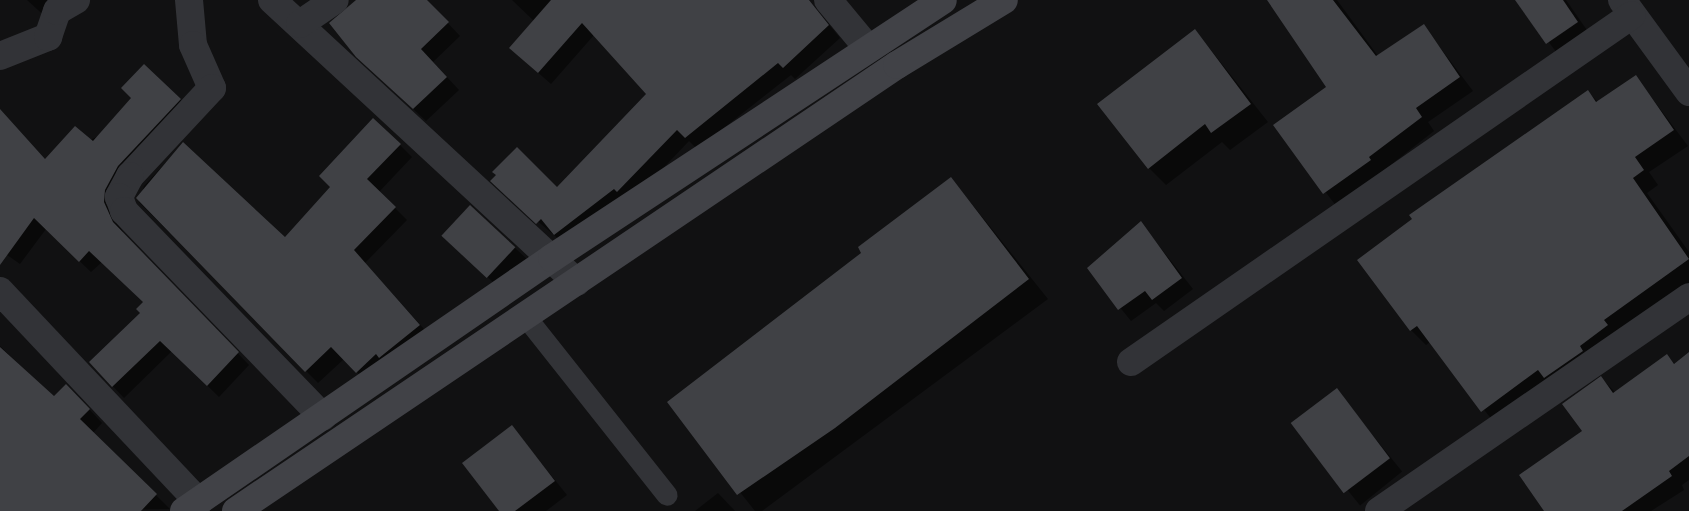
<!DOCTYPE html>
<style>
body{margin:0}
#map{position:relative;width:1689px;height:511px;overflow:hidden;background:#111112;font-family:"Alegreya Sans",sans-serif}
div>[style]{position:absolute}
.shadow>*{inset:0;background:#0007;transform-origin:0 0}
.building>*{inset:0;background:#404145;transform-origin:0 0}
.service>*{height:21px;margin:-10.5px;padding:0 10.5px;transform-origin:10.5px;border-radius:10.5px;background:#323337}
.minor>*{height:28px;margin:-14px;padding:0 14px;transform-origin:14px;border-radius:14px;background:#323337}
.secondary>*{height:28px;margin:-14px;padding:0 14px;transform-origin:14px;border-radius:14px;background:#414247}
span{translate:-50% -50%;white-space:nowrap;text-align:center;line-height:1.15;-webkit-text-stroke:4.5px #0c0c0d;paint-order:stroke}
</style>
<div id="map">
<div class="shadow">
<div style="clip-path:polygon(27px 0,68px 0,49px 20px)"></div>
<div style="clip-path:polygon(358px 0,426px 0,460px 36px,433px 62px,459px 90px,426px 121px,371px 69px)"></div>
<div style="clip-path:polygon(512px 0,809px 0,840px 38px,795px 79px,791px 75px,697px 149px,689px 141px,630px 203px,567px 246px,504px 193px,557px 189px,648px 94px,594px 35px,551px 84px,510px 48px,534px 21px)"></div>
<div style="clip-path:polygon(1270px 0,1337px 0,1378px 56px,1423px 25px,1473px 91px,1428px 122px,1434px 131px,1337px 207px,1274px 125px,1328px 87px)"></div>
<div style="clip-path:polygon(1517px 0,1566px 0,1591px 36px,1560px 57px)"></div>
<div style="clip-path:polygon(1195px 30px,1268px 122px,1230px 150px,1222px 142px,1166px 185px,1149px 168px)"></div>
<div style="clip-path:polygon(1636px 77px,1688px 146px,1649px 172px,1658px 185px,1647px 193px,1689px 252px,1689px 284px,1497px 426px,1430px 342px,1426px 345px,1411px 330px,1588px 92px,1598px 102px)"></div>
<div style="clip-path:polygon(180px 99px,191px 111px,115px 215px,124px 235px,249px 365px,219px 397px,172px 351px,124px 398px,90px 362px,142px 313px,144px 302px,102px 262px,91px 272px,46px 229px,20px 264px,0 250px,0 137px,46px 160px)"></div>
<div style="clip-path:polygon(183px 144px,285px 239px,400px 145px,412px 157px,379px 192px,407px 220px,365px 263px,432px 338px,369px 384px,344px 359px,318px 383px,139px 202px,144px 186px)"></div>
<div style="clip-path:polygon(951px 178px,1048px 299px,762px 511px,755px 511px,669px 403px,863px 253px)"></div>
<div style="left:470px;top:206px;width:80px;height:40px;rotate:43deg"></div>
<div style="clip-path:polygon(1141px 223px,1193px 289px,1164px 311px,1156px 303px,1131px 321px,1089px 269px)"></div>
<div style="clip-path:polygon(0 346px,54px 398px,80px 399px,102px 423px,93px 433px,170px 509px,0 511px)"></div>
<div style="clip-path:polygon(1689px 354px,1689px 480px,1682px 485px,1684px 490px,1651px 511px,1546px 511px,1584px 432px,1601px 378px,1616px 393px,1666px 356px,1675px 364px)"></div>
<div style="left:1336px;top:390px;width:105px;height:54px;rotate:51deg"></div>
<div style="clip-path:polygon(512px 427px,567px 495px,546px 511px,501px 511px)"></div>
<div style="clip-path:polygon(718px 493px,735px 511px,695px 511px)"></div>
</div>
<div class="building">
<div style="clip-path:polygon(356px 0,427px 0,449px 22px,421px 49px,447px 77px,413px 109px,356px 57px,329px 23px)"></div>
<div style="clip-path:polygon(551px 0,809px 0,829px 25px,783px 68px,778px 63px,685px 138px,677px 130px,617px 192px,614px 189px,554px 235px,541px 219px,536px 224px,490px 181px,496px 175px,492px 172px,517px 147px,557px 187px,646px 94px,582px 23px,538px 73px,509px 48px)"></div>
<div style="clip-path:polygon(1267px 0,1333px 0,1376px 56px,1424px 24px,1460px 77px,1416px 108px,1422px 117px,1369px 157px,1371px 160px,1323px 194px,1273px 125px,1326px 87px)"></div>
<div style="clip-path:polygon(1515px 0,1563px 0,1578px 22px,1546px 44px)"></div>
<div style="clip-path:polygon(1195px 29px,1251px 104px,1211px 133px,1205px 124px,1148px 169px,1097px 104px)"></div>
<div style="clip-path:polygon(144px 64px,181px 99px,118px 166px,105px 190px,104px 202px,113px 222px,239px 352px,207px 386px,160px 341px,112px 387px,89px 362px,140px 313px,136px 309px,143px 302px,89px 251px,79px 262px,34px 218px,0 265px,0 109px,45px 159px,75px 126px,93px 141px,131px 98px,121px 88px)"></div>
<div style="clip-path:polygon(1636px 75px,1674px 130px,1635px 157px,1644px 170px,1633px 178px,1689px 259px,1604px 320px,1608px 325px,1580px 346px,1583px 351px,1544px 378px,1538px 370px,1481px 412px,1417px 326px,1410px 331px,1357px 260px,1412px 219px,1409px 215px,1588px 90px,1596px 102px)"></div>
<div style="clip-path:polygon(373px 118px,401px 144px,367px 179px,396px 207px,354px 250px,420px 325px,379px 358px,376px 354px,356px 373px,331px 347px,305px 372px,136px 198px,183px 142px,285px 237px,330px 187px,319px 176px)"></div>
<div style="clip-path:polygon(951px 177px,1029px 279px,835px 428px,737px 495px,667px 402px,861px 253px,858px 247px)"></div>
<div style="left:470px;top:205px;width:62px;height:42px;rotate:43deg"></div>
<div style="clip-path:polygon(1141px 221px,1182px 278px,1152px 300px,1145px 291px,1118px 310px,1087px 268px)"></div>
<div style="clip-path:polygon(0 347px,54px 396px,66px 384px,90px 409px,80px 419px,157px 494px,141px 511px,0 511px)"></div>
<div style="clip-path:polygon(1689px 352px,1689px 456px,1669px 471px,1672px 476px,1622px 511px,1544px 511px,1519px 475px,1582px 431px,1562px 404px,1601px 376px,1613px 393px,1667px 354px,1674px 364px)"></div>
<div style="left:1337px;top:388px;width:88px;height:58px;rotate:53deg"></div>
<div style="clip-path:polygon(512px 425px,555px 481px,515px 511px,499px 511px,462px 463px)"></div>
</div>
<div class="service">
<div style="left:525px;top:316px;width:228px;rotate:51.6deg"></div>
</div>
<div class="minor">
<div style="left:189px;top:0;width:45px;rotate:84.9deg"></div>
<div style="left:193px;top:45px;width:47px;rotate:66.2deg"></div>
<div style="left:212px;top:88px;width:120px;rotate:133deg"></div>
<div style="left:130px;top:176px;width:24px;rotate:118deg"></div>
<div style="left:119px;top:197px;width:15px;rotate:70deg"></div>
<div style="left:124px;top:211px;width:286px;rotate:46deg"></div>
<div style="left:272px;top:0;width:415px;rotate:42.8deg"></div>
<div style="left:828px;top:0;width:61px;rotate:50.3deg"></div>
<div style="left:1622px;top:0;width:114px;rotate:53.9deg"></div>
<div style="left:300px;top:24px;width:42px;rotate:-34.4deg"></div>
<div style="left:0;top:56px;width:52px;rotate:-21.6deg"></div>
<div style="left:48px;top:37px;width:28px;rotate:-71deg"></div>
<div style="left:57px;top:11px;width:22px;rotate:-30deg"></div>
<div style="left:0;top:291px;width:290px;rotate:46.7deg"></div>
<div style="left:1131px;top:362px;width:609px;rotate:-34.71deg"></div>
<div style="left:1379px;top:511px;width:377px;rotate:-34.6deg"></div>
</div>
<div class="secondary">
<div style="left:184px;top:511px;width:447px;rotate:-34.5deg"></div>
<div style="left:552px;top:258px;width:468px;rotate:-33.4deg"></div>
<div style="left:236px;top:511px;width:797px;rotate:-34.01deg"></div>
<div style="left:897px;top:65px;width:125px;rotate:-31.3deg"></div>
</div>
</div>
